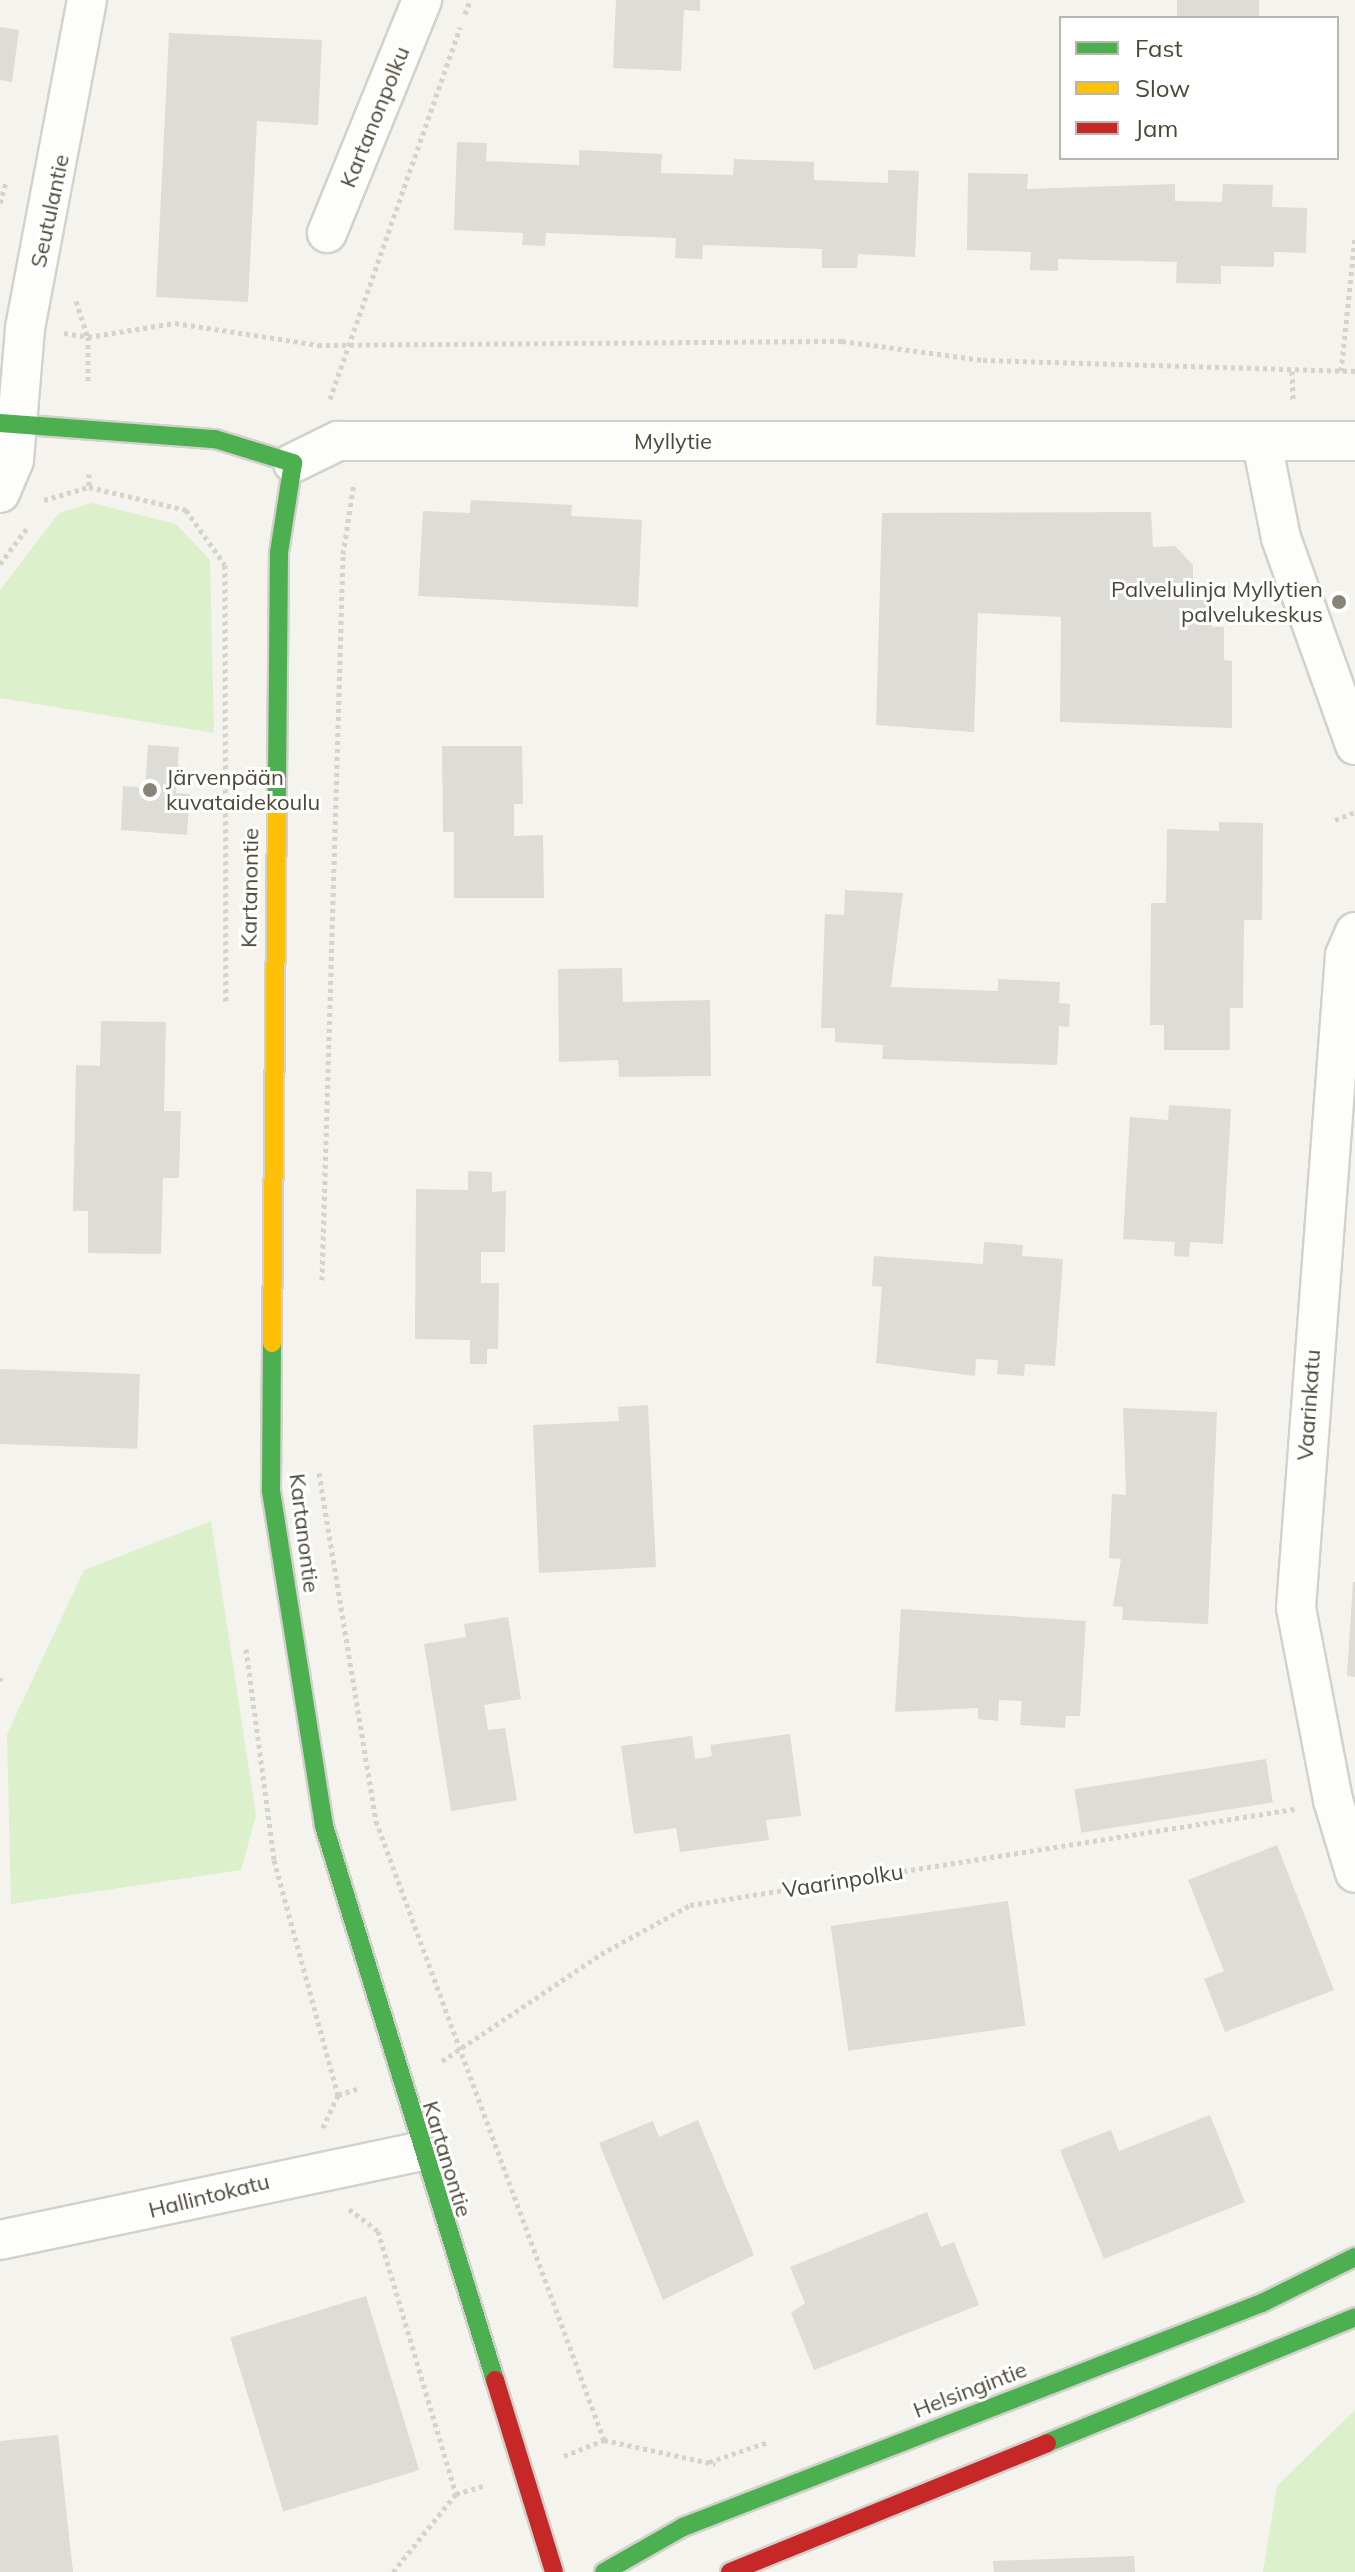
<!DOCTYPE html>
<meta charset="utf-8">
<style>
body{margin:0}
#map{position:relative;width:1355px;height:2572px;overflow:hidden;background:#f4f3ee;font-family:Mulish,sans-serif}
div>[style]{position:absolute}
.green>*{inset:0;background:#dcf0cc}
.building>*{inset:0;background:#dedcd6;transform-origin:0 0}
.path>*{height:5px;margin-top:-2.5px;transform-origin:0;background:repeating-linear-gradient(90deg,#d4d3cc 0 4px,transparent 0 8px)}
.roads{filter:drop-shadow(2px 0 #d2d1cb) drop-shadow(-2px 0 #d2d1cb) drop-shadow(0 2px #d2d1cb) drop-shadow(0 -2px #d2d1cb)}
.street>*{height:38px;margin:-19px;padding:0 19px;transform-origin:19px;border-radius:19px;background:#fdfdfc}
.fast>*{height:18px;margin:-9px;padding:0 9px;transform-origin:9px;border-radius:9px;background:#4caf50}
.slow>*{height:18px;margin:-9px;padding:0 9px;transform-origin:9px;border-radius:9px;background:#ffc107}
.jam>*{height:18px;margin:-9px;padding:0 9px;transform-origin:9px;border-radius:9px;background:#c62828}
.dots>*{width:22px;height:22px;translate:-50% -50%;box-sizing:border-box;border:4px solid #fff;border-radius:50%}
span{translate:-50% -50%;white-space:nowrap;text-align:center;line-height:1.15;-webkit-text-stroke:6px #fff;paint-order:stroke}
.street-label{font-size:22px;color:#4c4837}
.poi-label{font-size:22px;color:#4c4837}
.right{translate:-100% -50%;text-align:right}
.left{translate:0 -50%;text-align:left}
.legend{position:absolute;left:1059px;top:16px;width:280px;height:144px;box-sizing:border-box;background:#fff;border:2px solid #b7b6af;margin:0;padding:10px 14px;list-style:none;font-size:24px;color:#4c4837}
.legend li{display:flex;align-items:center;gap:16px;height:40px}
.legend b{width:40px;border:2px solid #b7b6af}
</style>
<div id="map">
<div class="green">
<div style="clip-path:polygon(92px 503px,176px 524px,210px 560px,214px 733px,0 698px,0 590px,59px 513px)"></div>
<div style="clip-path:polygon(211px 1521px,256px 1815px,241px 1870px,11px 1904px,7px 1734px,84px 1570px)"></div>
<div style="clip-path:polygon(1355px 2410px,1355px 2572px,1263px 2572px,1277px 2486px)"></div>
</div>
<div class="building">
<div style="clip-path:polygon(616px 0,700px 0,700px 11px,684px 10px,681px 71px,613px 68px)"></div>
<div style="left:1177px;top:0;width:82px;height:18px"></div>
<div style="clip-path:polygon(0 27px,19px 30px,12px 82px,0 80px)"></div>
<div style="clip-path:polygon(169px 33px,322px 40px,318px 125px,257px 121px,248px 302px,156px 297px)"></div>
<div style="clip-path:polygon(457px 142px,487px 143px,486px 161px,579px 165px,579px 150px,662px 154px,661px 173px,733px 175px,734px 159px,814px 162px,814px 180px,888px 183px,888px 170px,919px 171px,915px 257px,858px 254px,857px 268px,822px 268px,822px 249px,703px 245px,702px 259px,675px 258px,676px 238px,546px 233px,545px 246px,522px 245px,523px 233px,454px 230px)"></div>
<div style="clip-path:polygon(968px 173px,1028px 174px,1027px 189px,1175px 184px,1175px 201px,1222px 202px,1223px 184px,1273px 185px,1272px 207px,1307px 208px,1306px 253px,1274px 252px,1274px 267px,1221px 266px,1221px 284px,1176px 283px,1177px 262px,1058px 259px,1058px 271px,1030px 270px,1031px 252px,967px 250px)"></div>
<div style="clip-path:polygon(471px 500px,572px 505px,571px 516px,642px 520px,638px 607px,418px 596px,423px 511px,470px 513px)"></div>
<div style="clip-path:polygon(1151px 512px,1153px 547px,1175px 546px,1193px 565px,1193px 596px,1214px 595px,1212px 627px,1224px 627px,1224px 660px,1232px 661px,1232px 728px,1060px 722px,1061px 617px,978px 613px,974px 732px,876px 725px,882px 513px)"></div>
<div style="clip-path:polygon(148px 745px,179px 747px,176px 793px,190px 794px,187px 835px,121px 830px,123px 786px,145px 788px)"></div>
<div style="clip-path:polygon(442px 746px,522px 746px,523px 804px,514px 804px,514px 836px,543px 835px,544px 898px,454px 898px,454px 832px,443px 832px)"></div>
<div style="clip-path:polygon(1219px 822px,1263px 823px,1262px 920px,1244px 920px,1243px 1008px,1230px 1008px,1230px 1050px,1164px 1050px,1164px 1025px,1150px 1025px,1151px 903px,1166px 903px,1167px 829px,1219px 831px)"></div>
<div style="clip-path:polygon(845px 890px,903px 893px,891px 987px,998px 991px,998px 979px,1060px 982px,1059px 1003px,1070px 1004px,1069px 1027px,1059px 1026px,1057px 1065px,882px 1059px,883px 1045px,835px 1042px,835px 1028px,821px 1028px,825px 914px,844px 915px)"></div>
<div style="clip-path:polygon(622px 968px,623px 1002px,710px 1000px,711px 1076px,619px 1077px,618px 1060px,559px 1062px,558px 969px)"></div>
<div style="clip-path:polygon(101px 1021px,166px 1022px,164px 1111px,181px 1111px,179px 1178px,163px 1178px,161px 1254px,88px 1253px,88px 1211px,73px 1211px,76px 1065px,100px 1066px)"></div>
<div style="clip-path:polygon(1169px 1105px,1231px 1109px,1223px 1244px,1190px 1242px,1189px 1257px,1174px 1256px,1175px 1242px,1123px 1239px,1130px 1117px,1168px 1120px)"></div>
<div style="clip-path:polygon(468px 1171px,492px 1172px,492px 1192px,506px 1191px,505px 1252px,481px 1252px,481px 1283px,499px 1283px,498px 1349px,487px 1349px,487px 1364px,470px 1364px,470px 1340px,415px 1339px,416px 1189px,468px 1190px)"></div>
<div style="clip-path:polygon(984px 1242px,1023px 1245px,1022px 1256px,1063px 1259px,1055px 1366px,1025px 1364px,1024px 1376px,997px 1374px,998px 1360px,976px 1359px,975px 1376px,876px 1363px,882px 1287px,872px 1286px,874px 1256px,983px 1264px)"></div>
<div style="left:0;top:1369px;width:140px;height:75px;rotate:2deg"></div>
<div style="clip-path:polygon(648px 1405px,656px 1567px,539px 1573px,533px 1425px,619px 1421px,618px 1407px)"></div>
<div style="clip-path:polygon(1123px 1408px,1217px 1412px,1208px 1624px,1122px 1620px,1123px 1607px,1113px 1606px,1121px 1559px,1109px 1558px,1112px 1494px,1126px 1495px)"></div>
<div style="clip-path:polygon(1353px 1582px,1355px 1582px,1355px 1677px,1347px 1676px)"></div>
<div style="clip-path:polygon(901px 1609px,1086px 1621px,1080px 1716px,1066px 1716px,1065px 1728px,1020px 1725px,1022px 1701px,999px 1700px,998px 1721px,978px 1719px,978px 1708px,895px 1712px)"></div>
<div style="clip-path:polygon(508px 1617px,521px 1699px,484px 1705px,488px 1730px,505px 1728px,517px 1800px,451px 1811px,424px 1644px,466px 1637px,464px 1624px)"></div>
<div style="clip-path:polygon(790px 1734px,801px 1816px,766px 1820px,769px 1840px,680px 1852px,676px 1828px,634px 1834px,621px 1746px,692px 1736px,695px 1759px,712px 1756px,710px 1745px)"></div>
<div style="left:1266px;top:1759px;width:44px;height:194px;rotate:81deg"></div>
<div style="clip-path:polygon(1277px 1845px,1334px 1990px,1225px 2032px,1204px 1979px,1224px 1971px,1188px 1880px)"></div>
<div style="left:1008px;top:1901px;width:126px;height:179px;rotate:82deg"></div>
<div style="clip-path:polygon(1210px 2115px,1245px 2202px,1104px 2259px,1060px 2150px,1111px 2130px,1119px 2151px)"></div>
<div style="clip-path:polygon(698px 2120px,754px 2255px,663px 2300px,599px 2143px,653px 2121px,659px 2137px)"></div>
<div style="clip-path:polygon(927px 2212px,941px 2247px,954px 2242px,979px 2305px,814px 2370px,791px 2313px,805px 2303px,790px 2267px)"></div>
<div style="left:366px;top:2296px;width:182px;height:142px;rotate:73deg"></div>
<div style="clip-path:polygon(58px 2435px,73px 2572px,0 2572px,0 2441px)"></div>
<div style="clip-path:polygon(1134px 2556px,1135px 2572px,994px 2572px,993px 2561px)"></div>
</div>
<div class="path">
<div style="left:465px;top:14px;width:15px;rotate:-70deg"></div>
<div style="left:0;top:203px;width:22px;rotate:-74deg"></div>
<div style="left:76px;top:301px;width:38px;rotate:72deg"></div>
<div style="left:88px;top:337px;width:47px;rotate:90deg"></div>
<div style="left:64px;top:333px;width:24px;rotate:9deg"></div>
<div style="left:88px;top:337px;width:88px;rotate:-9.1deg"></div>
<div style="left:175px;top:323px;width:145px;rotate:8.7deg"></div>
<div style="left:318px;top:345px;width:524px;rotate:-0.44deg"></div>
<div style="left:842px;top:341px;width:142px;rotate:7.7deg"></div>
<div style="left:983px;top:360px;width:372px;rotate:1.7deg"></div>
<div style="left:1292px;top:371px;width:30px;rotate:88deg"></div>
<div style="left:1341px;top:371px;width:134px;rotate:-84deg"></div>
<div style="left:330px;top:399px;width:394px;rotate:-70.7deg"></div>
<div style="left:89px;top:474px;width:13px;rotate:90deg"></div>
<div style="left:44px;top:500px;width:47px;rotate:-16.1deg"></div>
<div style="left:89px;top:487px;width:100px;rotate:13.3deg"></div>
<div style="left:186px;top:510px;width:67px;rotate:54.7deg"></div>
<div style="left:0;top:564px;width:46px;rotate:-52.9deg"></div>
<div style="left:225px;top:565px;width:439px;rotate:89.9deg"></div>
<div style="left:1335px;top:820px;width:22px;rotate:-22deg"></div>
<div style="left:322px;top:1280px;width:726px;rotate:-88.34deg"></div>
<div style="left:343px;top:554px;width:72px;rotate:-81.2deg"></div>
<div style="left:319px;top:1473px;width:353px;rotate:80.7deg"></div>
<div style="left:376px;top:1821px;width:660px;rotate:69.78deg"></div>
<div style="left:604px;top:2440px;width:114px;rotate:12.2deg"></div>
<div style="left:246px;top:1649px;width:213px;rotate:82.4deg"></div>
<div style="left:274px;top:1860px;width:244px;rotate:74.8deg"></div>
<div style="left:338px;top:2095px;width:38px;rotate:115deg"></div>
<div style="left:0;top:1681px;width:4px;rotate:-76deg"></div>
<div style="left:442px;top:2061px;width:192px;rotate:-33.9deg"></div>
<div style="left:601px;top:1954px;width:102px;rotate:-28.8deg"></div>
<div style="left:690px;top:1905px;width:612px;rotate:-9.03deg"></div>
<div style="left:338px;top:2095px;width:23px;rotate:-18deg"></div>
<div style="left:349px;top:2209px;width:36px;rotate:37deg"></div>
<div style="left:378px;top:2231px;width:274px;rotate:73.5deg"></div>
<div style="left:564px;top:2456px;width:43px;rotate:-21.8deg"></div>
<div style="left:709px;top:2462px;width:62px;rotate:-18.7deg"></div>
<div style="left:393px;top:2572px;width:100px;rotate:-51.1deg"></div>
<div style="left:456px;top:2494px;width:28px;rotate:-17deg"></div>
</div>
<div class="roads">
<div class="street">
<div style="left:327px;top:233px;width:252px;rotate:-67.8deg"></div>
<div style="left:1262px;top:443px;width:97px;rotate:78.7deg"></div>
<div style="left:1281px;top:538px;width:220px;rotate:70.3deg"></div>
<div style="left:293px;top:463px;width:50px;rotate:-26.1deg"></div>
<div style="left:338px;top:441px;width:1017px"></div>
<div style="left:0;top:493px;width:36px;rotate:-67deg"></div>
<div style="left:14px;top:460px;width:132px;rotate:-85.2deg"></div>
<div style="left:25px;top:328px;width:334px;rotate:-79.3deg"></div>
<div style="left:1355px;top:932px;width:25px;rotate:113deg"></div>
<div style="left:1345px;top:955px;width:655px;rotate:94.29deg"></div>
<div style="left:1296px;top:1608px;width:196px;rotate:79.1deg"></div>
<div style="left:1333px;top:1800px;width:76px;rotate:73.2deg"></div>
<div style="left:0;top:2240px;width:427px;rotate:-11.9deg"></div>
</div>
<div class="fast">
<div style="left:0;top:423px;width:216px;rotate:4.3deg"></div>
<div style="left:215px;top:439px;width:82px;rotate:17.1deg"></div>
<div style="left:293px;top:463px;width:90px;rotate:98.9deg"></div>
<div style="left:279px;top:552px;width:254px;rotate:90.5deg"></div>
<div style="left:272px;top:1343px;width:148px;rotate:90.4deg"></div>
<div style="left:271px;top:1491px;width:339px;rotate:81deg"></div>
<div style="left:324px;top:1826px;width:580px;rotate:72.85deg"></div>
<div style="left:1047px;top:2443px;width:333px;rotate:-22.2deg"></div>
<div style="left:604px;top:2572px;width:91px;rotate:-29.7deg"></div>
<div style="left:683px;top:2527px;width:621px;rotate:-21.15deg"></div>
<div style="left:1262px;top:2303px;width:104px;rotate:-26.3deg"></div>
</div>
<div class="slow">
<div style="left:272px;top:1343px;width:537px;rotate:-89.47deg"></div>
</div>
<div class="jam">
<div style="left:495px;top:2380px;width:201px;rotate:72.9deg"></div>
<div style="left:730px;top:2572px;width:342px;rotate:-22.1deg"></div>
</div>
</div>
<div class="dots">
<div style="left:1339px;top:602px;background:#878477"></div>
<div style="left:150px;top:790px;background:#878477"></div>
</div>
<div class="street-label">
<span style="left:375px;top:117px;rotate:-68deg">Kartanonpolku</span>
<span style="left:50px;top:211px;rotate:-78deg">Seutulantie</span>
<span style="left:673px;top:442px">Myllytie</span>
<span style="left:250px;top:888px;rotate:-89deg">Kartanontie</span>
<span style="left:1309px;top:1405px;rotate:-86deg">Vaarinkatu</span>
<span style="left:304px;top:1533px;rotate:83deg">Kartanontie</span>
<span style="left:843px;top:1881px;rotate:-9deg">Vaarinpolku</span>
<span style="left:447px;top:2159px;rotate:73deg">Kartanontie</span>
<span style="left:209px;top:2196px;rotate:-14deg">Hallintokatu</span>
<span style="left:970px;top:2390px;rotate:-21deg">Helsingintie</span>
</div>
<div class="poi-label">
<span class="right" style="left:1323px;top:602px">Palvelulinja Myllytien<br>palvelukeskus</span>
<span class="left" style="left:166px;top:790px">Järvenpään<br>kuvataidekoulu</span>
</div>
<ul class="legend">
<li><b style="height:10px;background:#4caf50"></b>Fast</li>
<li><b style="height:10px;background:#ffc107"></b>Slow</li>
<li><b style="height:10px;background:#c62828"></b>Jam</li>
</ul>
</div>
